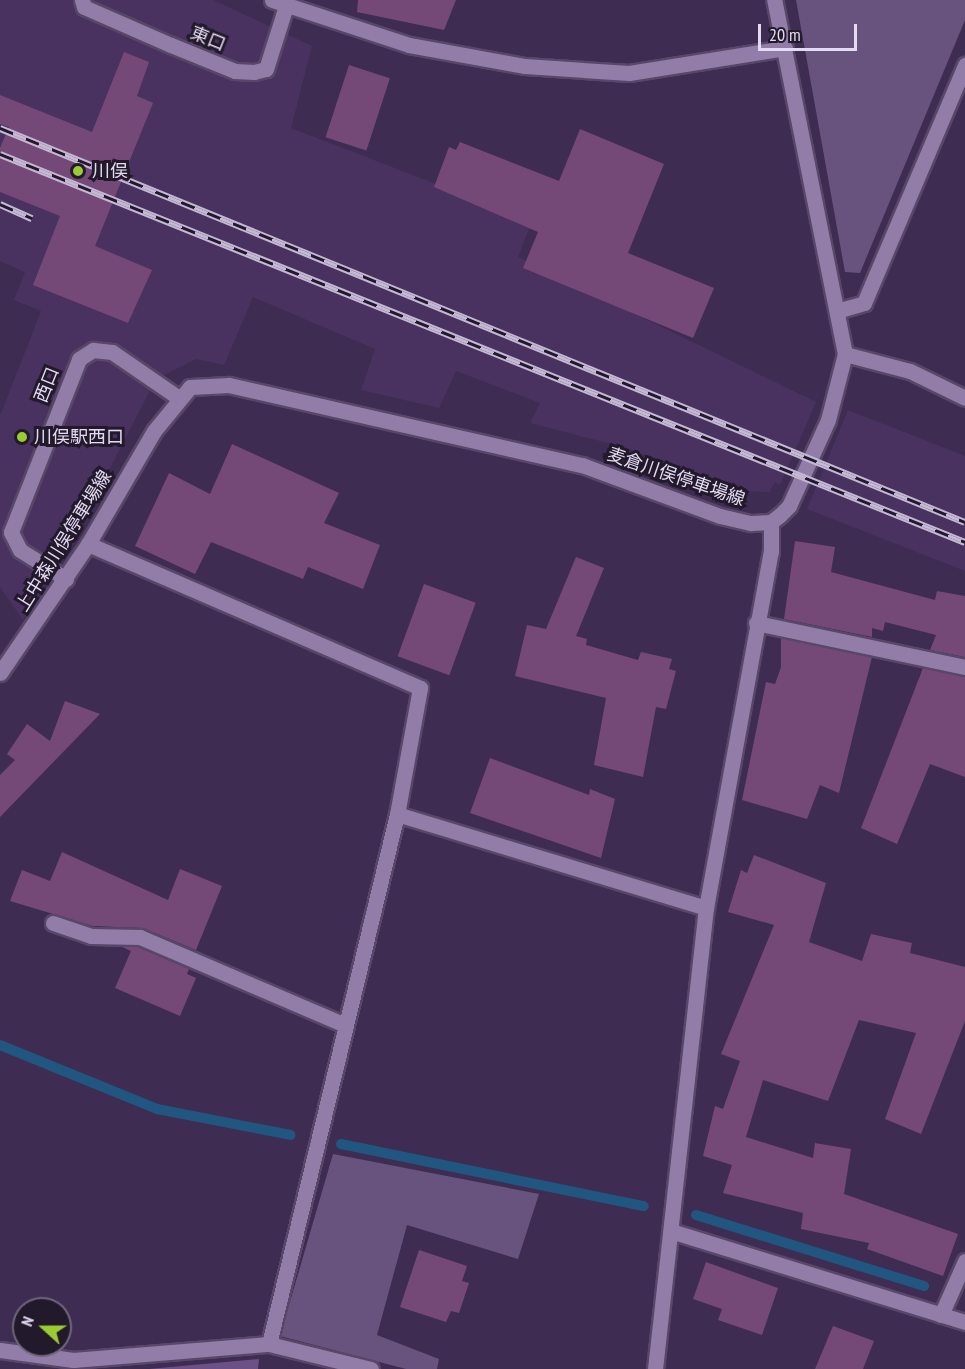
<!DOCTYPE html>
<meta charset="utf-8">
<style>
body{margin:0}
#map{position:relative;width:965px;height:1369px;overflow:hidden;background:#3f2c52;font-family:"PT Sans Narrow","Noto Sans JP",sans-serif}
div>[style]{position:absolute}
.built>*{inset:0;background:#49325f}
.green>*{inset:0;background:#68537e}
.forest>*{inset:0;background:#6c5187}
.stream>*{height:10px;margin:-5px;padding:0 5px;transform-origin:5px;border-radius:5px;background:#205680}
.building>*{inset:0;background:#754977;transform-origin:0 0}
.roads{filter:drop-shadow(2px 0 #584768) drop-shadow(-2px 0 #584768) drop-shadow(0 2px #584768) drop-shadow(0 -2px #584768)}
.minor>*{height:15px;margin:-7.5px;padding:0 7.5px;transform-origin:7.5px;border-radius:7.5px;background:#927da9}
.tertiary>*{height:15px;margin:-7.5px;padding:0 7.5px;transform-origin:7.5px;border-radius:7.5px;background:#927da9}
.secondary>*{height:15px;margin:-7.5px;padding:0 7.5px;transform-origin:7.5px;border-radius:7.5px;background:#927da9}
.rail>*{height:7px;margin-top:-3.5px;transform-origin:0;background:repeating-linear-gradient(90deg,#22192b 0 14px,#c4b8d3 0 28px);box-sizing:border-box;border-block:2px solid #c4b8d3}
.dots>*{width:16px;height:16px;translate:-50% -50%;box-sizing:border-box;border:3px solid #22192b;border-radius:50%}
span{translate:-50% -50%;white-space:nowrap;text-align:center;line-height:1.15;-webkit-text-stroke:6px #22192b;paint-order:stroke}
.street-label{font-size:18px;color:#e5daf3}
.poi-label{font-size:18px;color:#e5daf3}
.left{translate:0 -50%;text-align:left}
.north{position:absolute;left:12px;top:1297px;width:60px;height:60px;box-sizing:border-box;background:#22192b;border:2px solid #70667b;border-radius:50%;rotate:291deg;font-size:16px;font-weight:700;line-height:24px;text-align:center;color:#e5daf3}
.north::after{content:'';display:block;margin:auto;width:21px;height:27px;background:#9bcb33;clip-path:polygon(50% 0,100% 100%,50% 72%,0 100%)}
.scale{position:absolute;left:758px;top:24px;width:99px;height:27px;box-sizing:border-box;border:3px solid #e5daf3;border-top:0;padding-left:8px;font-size:18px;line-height:21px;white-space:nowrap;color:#e5daf3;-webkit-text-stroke:4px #22192b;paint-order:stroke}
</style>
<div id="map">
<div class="built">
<div style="clip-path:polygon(0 0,213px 0,312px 46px,291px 128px,532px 221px,518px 257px,816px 402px,780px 485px,775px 482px,770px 492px,746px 491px,623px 447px,530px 423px,540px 403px,456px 371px,439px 408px,361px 390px,375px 349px,253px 297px,224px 365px,196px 359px,156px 379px,76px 534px,23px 620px,0 587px,0 416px,41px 311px,14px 300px,25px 272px,0 261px)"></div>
<div style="clip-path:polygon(848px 410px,965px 456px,965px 571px,807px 509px)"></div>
</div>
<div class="green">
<div style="clip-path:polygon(796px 0,965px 0,965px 20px,860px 273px,845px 272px)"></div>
<div style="clip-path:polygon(333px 1154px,539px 1194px,518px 1259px,407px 1225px,377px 1335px,439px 1359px,437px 1369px,406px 1369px,280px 1336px)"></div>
</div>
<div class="forest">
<div style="clip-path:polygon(259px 1359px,258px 1369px,149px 1369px)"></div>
</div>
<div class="stream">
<div style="left:0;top:1045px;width:170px;rotate:22.2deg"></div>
<div style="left:157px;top:1109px;width:136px;rotate:11deg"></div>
<div style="left:341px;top:1144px;width:309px;rotate:11.6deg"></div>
<div style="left:696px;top:1215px;width:239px;rotate:17.3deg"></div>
</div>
<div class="building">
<div style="clip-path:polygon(358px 0,456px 0,444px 30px,357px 12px)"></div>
<div style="clip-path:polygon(124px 52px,149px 62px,137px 96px,153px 103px,95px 246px,152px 270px,128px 323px,33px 285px,60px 216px,0 192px,0 148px,9px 127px,0 124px,0 95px,92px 132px)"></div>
<div style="left:349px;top:65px;width:43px;height:76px;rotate:18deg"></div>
<div style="clip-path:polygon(580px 129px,664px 164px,628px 253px,714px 288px,693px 338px,523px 268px,538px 232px,434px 187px,449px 147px,456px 150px,460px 142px,559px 181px)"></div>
<div style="clip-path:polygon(232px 444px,339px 493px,324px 523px,380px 545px,363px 589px,308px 567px,303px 579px,211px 542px,195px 574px,135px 546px,169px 473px,210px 494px)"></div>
<div style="clip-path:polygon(795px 541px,835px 547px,831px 572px,935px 600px,937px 591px,965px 596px,965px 657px,930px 650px,936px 635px,885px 622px,883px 631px,872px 628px,872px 637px,784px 619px)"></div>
<div style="clip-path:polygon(576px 557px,604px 568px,576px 636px,587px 639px,586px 645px,638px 660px,641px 652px,672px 659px,669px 669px,676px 671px,666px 709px,656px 707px,643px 777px,594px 765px,606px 698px,515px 676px,527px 625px,546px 629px)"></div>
<div style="left:424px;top:584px;width:55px;height:77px;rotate:20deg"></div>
<div style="clip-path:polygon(781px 638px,872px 657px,839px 793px,820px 785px,807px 819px,742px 800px,766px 682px,775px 684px,781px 667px)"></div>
<div style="clip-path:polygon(923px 668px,965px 677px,965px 777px,930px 764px,897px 844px,861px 828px)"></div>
<div style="clip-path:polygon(65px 701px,100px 714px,0 817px,0 775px,15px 760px,7px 754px,27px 724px,50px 741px)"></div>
<div style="clip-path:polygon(490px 758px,589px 795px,590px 789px,615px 799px,601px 858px,470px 813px)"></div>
<div style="clip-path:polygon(62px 852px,168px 900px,180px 869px,222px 886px,196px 950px,143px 928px,93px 926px,10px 901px,22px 870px,50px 881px)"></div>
<div style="clip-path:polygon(754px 855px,826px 883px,809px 942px,862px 961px,871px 934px,912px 943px,910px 953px,965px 967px,965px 1021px,921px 1134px,885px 1119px,916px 1033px,859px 1020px,828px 1101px,763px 1080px,746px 1137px,813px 1158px,815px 1143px,851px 1149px,844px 1194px,958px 1234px,943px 1276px,867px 1249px,869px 1243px,801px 1229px,803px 1213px,723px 1193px,732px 1165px,703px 1156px,715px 1106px,723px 1109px,740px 1061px,721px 1054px,774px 925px,728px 912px,741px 870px,747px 873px)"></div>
<div style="clip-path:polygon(120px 946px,138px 947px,189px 969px,187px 974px,196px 978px,180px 1016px,115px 988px,131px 951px)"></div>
<div style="clip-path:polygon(419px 1250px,467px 1266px,462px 1281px,469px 1283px,459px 1313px,451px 1311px,446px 1322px,400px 1307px)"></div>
<div style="clip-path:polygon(706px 1262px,778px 1288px,762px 1335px,718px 1320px,722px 1309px,693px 1299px)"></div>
<div style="clip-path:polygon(833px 1326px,874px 1341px,863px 1369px,815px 1369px)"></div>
</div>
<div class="roads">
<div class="minor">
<div style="left:840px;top:310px;width:25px;rotate:-16deg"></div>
<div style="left:864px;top:303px;width:259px;rotate:-67deg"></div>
<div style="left:845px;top:354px;width:67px;rotate:14.7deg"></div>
<div style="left:910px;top:371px;width:61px;rotate:26.1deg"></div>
<div style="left:88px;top:544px;width:362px;rotate:23.4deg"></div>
<div style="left:420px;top:688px;width:128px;rotate:100.3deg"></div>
<div style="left:397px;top:814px;width:545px;rotate:103.58deg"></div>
<div style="left:756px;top:623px;width:214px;rotate:11.9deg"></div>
<div style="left:397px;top:814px;width:323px;rotate:16.9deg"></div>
<div style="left:53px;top:923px;width:40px;rotate:18.9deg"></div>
<div style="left:91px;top:936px;width:49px;rotate:1.2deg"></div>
<div style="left:140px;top:937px;width:223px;rotate:23.2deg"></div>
<div style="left:674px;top:1232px;width:305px;rotate:17.2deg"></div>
<div style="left:941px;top:1315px;width:59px;rotate:-66deg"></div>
<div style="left:0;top:1350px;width:74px;rotate:7.8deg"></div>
<div style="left:73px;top:1360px;width:197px;rotate:-4.7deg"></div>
<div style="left:269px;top:1344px;width:105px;rotate:13.8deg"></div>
<div style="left:655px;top:1369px;width:464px;rotate:-83.7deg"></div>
<div style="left:706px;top:908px;width:362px;rotate:-79.7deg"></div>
<div style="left:771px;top:552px;width:30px;rotate:-90deg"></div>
</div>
<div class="tertiary">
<div style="left:82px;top:0;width:7px;rotate:74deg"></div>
<div style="left:84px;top:7px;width:95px;rotate:23.6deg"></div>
<div style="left:171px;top:45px;width:69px;rotate:22.1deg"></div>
<div style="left:235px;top:71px;width:19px;rotate:3deg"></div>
<div style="left:254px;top:72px;width:12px;rotate:-14deg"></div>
<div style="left:266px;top:69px;width:66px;rotate:-72.4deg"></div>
<div style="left:272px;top:0;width:144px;rotate:18.2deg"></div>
<div style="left:409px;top:45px;width:118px;rotate:10.3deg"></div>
<div style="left:525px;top:66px;width:104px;rotate:3.9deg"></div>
<div style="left:629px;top:73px;width:158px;rotate:-9.1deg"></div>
<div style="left:66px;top:579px;width:54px;rotate:-147.8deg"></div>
<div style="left:20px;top:550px;width:20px;rotate:-117deg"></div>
<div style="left:11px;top:532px;width:186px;rotate:-68.5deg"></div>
<div style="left:79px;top:359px;width:17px;rotate:-33deg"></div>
<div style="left:93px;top:350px;width:19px;rotate:6deg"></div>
<div style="left:112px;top:352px;width:81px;rotate:34.5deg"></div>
</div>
<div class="secondary">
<div style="left:0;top:673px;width:156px;rotate:-55.7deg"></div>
<div style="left:88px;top:544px;width:131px;rotate:-59.7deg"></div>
<div style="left:154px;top:431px;width:57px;rotate:-50.7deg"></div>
<div style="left:190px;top:387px;width:39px;rotate:-3deg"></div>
<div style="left:229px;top:385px;width:362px;rotate:12.8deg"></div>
<div style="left:582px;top:465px;width:147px;rotate:20.3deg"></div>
<div style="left:720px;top:516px;width:32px;rotate:13deg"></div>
<div style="left:751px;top:523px;width:20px;rotate:-3deg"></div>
<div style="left:771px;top:522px;width:11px;rotate:-38deg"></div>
<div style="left:780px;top:515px;width:13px;rotate:-45deg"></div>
<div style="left:789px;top:506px;width:94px;rotate:-65.6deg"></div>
<div style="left:828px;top:420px;width:68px;rotate:-75.6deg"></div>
<div style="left:845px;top:354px;width:361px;rotate:-101.3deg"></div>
</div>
</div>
<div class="rail">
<div style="left:0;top:128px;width:1042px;rotate:22.21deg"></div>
<div style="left:0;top:154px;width:1040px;rotate:21.9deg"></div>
<div style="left:0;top:204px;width:35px;rotate:24deg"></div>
</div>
<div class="dots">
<div style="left:78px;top:171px;background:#9bcb33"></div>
<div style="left:22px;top:437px;background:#9bcb33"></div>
</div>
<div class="street-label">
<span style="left:208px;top:39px;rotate:22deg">東口</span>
<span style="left:47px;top:385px;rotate:-68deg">西口</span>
<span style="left:676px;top:477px;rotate:19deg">麦倉川俣停車場線</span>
<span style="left:64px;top:541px;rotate:-58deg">上中森川俣停車場線</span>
</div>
<div class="poi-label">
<span class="left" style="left:92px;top:171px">川俣</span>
<span class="left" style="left:34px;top:437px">川俣駅西口</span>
</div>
<div class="north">N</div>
<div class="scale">20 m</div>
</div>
